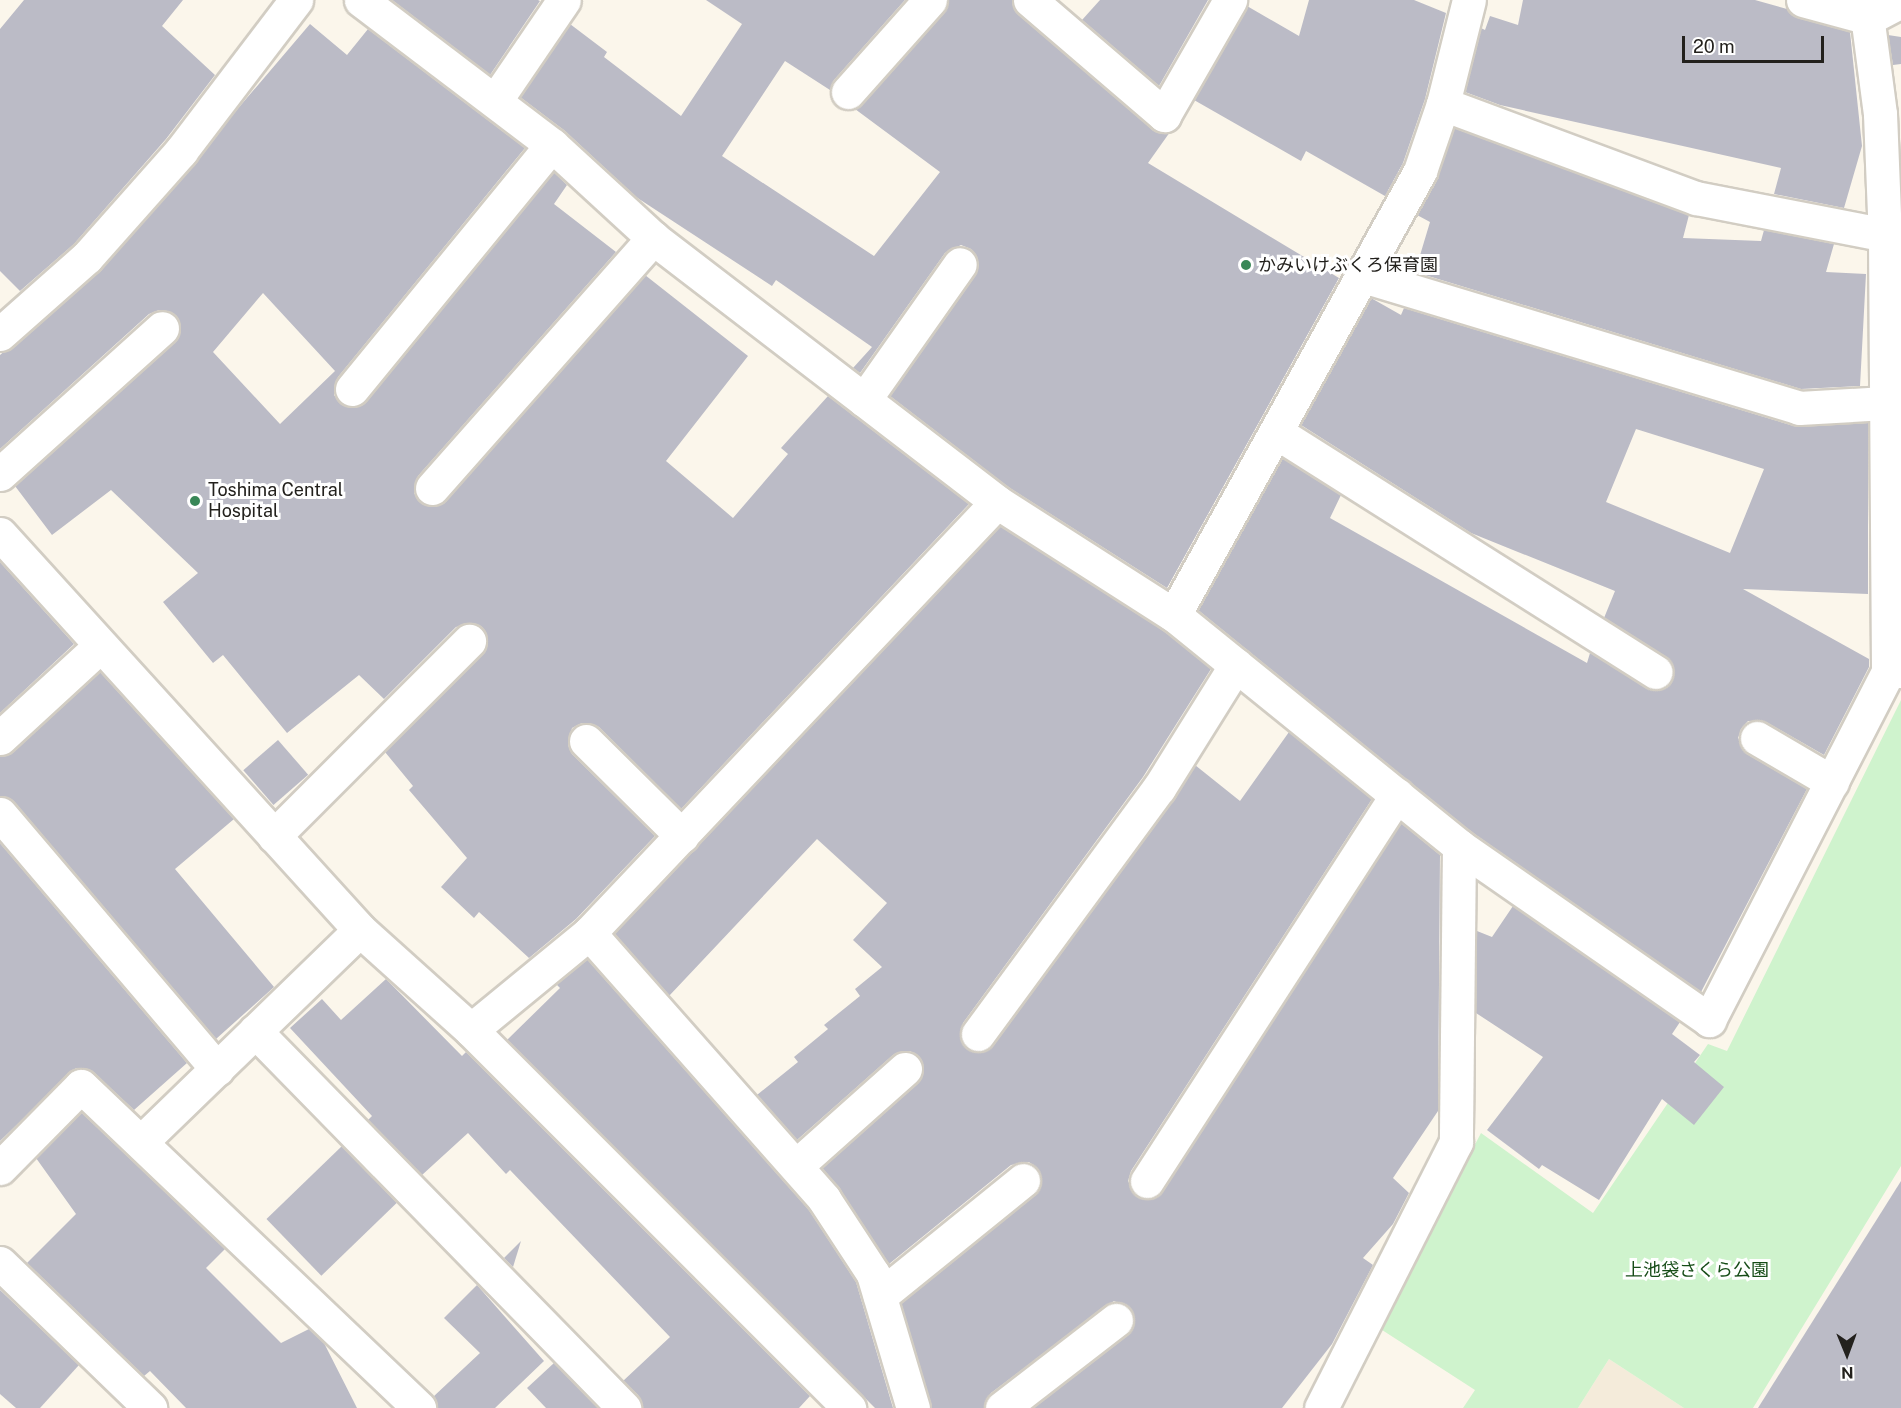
<!DOCTYPE html>
<meta charset="utf-8">
<style>
body{margin:0}
#map{position:relative;width:1901px;height:1408px;overflow:hidden;background:#fbf6eb;font-family:"Public Sans","Noto Sans JP",sans-serif}
div>[style]{position:absolute}
.built>*{inset:0;background:#f4ebda}
.green>*{inset:0;background:#cff3cd}
.building>*{inset:0;background:#bbbbc6;transform-origin:0 0}
.roads{filter:drop-shadow(2px 0 #d2cdc3) drop-shadow(-2px 0 #d2cdc3) drop-shadow(0 2px #d2cdc3) drop-shadow(0 -2px #d2cdc3)}
.minor>*{height:33px;margin:-16.5px;padding:0 16.5px;transform-origin:16.5px;border-radius:16.5px;background:#fff}
.dots>*{width:16px;height:16px;translate:-50% -50%;box-sizing:border-box;border:3px solid #fff;border-radius:50%}
span{translate:-50% -50%;white-space:nowrap;text-align:center;line-height:1.15;-webkit-text-stroke:6px #fff;paint-order:stroke}
.poi-label{font-size:18px;color:#23211d}
.left{translate:0 -50%;text-align:left}
.park-label{font-size:18px;color:#164c17}
.north{position:absolute;left:1817px;top:1324px;width:60px;height:60px;-webkit-text-stroke:4px #fff;paint-order:stroke;rotate:179deg;font-size:16px;font-weight:700;line-height:24px;text-align:center;color:#23211d}
.north::after{content:'';display:block;margin:auto;width:21px;height:27px;background:#23211d;clip-path:polygon(50% 0,100% 100%,50% 72%,0 100%)}
.scale{position:absolute;left:1682px;top:36px;width:142px;height:27px;box-sizing:border-box;border:3px solid #23211d;border-top:0;padding-left:8px;font-size:18px;line-height:21px;white-space:nowrap;color:#23211d;-webkit-text-stroke:4px #fff;paint-order:stroke}
</style>
<div id="map">
<div class="built">
<div style="clip-path:polygon(1609px 1359px,1684px 1408px,1578px 1408px)"></div>
</div>
<div class="green">
<div style="clip-path:polygon(1901px 700px,1901px 1166px,1753px 1408px,1684px 1408px,1609px 1359px,1578px 1408px,1463px 1408px,1475px 1390px,1379px 1328px,1481px 1133px,1593px 1213px,1708px 1044px,1727px 1051px)"></div>
</div>
<div class="building">
<div style="clip-path:polygon(24px 0,183px 0,162px 26px,215px 75px,166px 139px,74px 244px,20px 291px,0 271px,0 29px)"></div>
<div style="clip-path:polygon(392px 0,538px 0,540px 1px,490px 75px)"></div>
<div style="clip-path:polygon(706px 0,905px 0,834px 80px,830px 90px,785px 61px,722px 156px,874px 256px,940px 172px,855px 109px,944px 12px,948px 0,1012px 0,1018px 14px,1152px 129px,1170px 132px,1148px 163px,1339px 278px,1167px 588px,1008px 487px,890px 396px,975px 275px,979px 265px,971px 249px,961px 245px,945px 253px,860px 373px,853px 368px,872px 347px,776px 280px,772px 286px,636px 197px,565px 131px,520px 97px,570px 24px,607px 52px,604px 57px,681px 116px,742px 24px)"></div>
<div style="clip-path:polygon(1100px 0,1208px 0,1159px 86px,1082px 20px)"></div>
<div style="clip-path:polygon(1309px 0,1414px 0,1446px 13px,1425px 99px,1403px 163px,1385px 196px,1306px 151px,1301px 161px,1194px 100px,1247px 6px,1299px 36px)"></div>
<div style="clip-path:polygon(1523px 0,1755px 0,1787px 9px,1798px 18px,1850px 32px,1862px 146px,1844px 208px,1774px 194px,1781px 168px,1500px 105px,1465px 92px,1481px 28px,1485px 30px,1490px 16px,1518px 25px)"></div>
<div style="clip-path:polygon(evenodd,310px 24px,347px 55px,368px 29px,525px 148px,338px 377px,334px 395px,341px 404px,358px 407px,366px 401px,554px 172px,567px 185px,554px 204px,616px 252px,418px 476px,414px 493px,420px 502px,437px 506px,446px 500px,645px 275px,748px 356px,666px 461px,733px 518px,788px 454px,781px 448px,828px 396px,969px 504px,681px 809px,599px 727px,582px 723px,572px 728px,568px 745px,572px 754px,655px 836px,576px 919px,529px 958px,479px 912px,474px 918px,441px 887px,467px 858px,409px 790px,413px 786px,385px 752px,482px 654px,487px 637px,482px 627px,473px 623px,456px 627px,384px 699px,359px 675px,287px 733px,223px 655px,213px 663px,163px 602px,198px 573px,111px 490px,52px 535px,15px 486px,175px 342px,180px 325px,175px 315px,159px 310px,149px 314px,0 449px,0 355px,101px 269px,310px 24px,263px 293px,335px 371px,280px 424px,213px 352px,263px 293px)"></div>
<div style="clip-path:polygon(1888px 35px,1901px 37px,1901px 64px,1893px 65px)"></div>
<div style="clip-path:polygon(1454px 128px,1689px 215px,1683px 238px,1761px 241px,1764px 230px,1834px 244px,1826px 272px,1866px 274px,1860px 386px,1801px 389px,1415px 272px,1430px 222px,1417px 215px,1438px 177px)"></div>
<div style="clip-path:polygon(evenodd,1371px 298px,1401px 315px,1404px 308px,1794px 426px,1868px 423px,1868px 594px,1743px 589px,1869px 659px,1869px 667px,1824px 755px,1766px 722px,1748px 721px,1741px 729px,1738px 738px,1747px 754px,1807px 789px,1701px 992px,1470px 831px,1198px 610px,1282px 458px,1341px 495px,1330px 518px,1587px 663px,1590px 653px,1654px 691px,1671px 681px,1674px 672px,1665px 657px,1604px 618px,1615px 591px,1471px 533px,1301px 425px,1371px 298px,1636px 429px,1764px 469px,1730px 553px,1606px 502px,1636px 429px)"></div>
<div style="clip-path:polygon(1000px 526px,1163px 630px,1211px 669px,1143px 777px,963px 1023px,961px 1041px,967px 1049px,985px 1051px,993px 1045px,1195px 765px,1240px 801px,1289px 732px,1372px 799px,1131px 1171px,1128px 1181px,1136px 1196px,1147px 1200px,1163px 1191px,1401px 823px,1440px 855px,1438px 1111px,1393px 1178px,1409px 1193px,1393px 1224px,1363px 1258px,1373px 1265px,1332px 1344px,1282px 1408px,1033px 1408px,1133px 1328px,1131px 1309px,1114px 1301px,991px 1393px,984px 1408px,931px 1408px,901px 1303px,1035px 1195px,1041px 1186px,1038px 1169px,1029px 1162px,1011px 1165px,889px 1264px,822px 1168px,918px 1083px,923px 1074px,919px 1057px,910px 1051px,893px 1055px,797px 1140px,757px 1095px,798px 1062px,794px 1057px,828px 1029px,824px 1025px,860px 996px,855px 989px,882px 967px,853px 940px,887px 903px,817px 839px,669px 996px,614px 933px)"></div>
<div style="clip-path:polygon(0 562px,74px 644px,0 713px)"></div>
<div style="clip-path:polygon(100px 672px,234px 819px,175px 869px,274px 987px,216px 1039px,14px 802px,0 796px,0 756px,13px 752px)"></div>
<div style="left:278px;top:740px;width:46px;height:46px;rotate:49deg"></div>
<div style="clip-path:polygon(0 843px,187px 1063px,134px 1110px,93px 1072px,76px 1068px,0 1141px)"></div>
<div style="clip-path:polygon(1513px 906px,1680px 1022px,1672px 1034px,1700px 1055px,1694px 1062px,1724px 1087px,1694px 1125px,1662px 1099px,1599px 1200px,1542px 1165px,1539px 1169px,1487px 1130px,1543px 1057px,1476px 1013px,1477px 931px,1492px 937px)"></div>
<div style="clip-path:polygon(587px 959px,809px 1210px,856px 1282px,893px 1408px,875px 1408px,507px 1040px,560px 988px,556px 984px)"></div>
<div style="clip-path:polygon(386px 979px,462px 1056px,466px 1052px,810px 1396px,799px 1408px,642px 1408px,638px 1395px,623px 1381px,670px 1337px,510px 1170px,506px 1174px,468px 1133px,422px 1175px,368px 1120px,372px 1116px,290px 1028px,322px 999px,341px 1020px)"></div>
<div style="clip-path:polygon(81px 1112px,225px 1249px,206px 1268px,281px 1343px,309px 1329px,324px 1343px,357px 1408px,186px 1408px,150px 1371px,144px 1376px,27px 1263px,76px 1214px,36px 1158px)"></div>
<div style="left:342px;top:1146px;width:79px;height:105px;rotate:46deg"></div>
<div style="clip-path:polygon(1901px 1181px,1901px 1408px,1758px 1408px)"></div>
<div style="clip-path:polygon(521px 1241px,513px 1267px,504px 1258px)"></div>
<div style="clip-path:polygon(477px 1285px,544px 1361px,495px 1408px,437px 1408px,433px 1397px,480px 1353px,444px 1318px)"></div>
<div style="clip-path:polygon(0 1290px,79px 1365px,40px 1408px,16px 1408px,0 1394px)"></div>
<div style="clip-path:polygon(554px 1363px,598px 1408px,546px 1408px,527px 1388px)"></div>
</div>
<div class="roads">
<div class="minor">
<div style="left:361px;top:0;width:240px;rotate:37.2deg"></div>
<div style="left:552px;top:145px;width:137px;rotate:42.6deg"></div>
<div style="left:653px;top:238px;width:434px;rotate:37.5deg"></div>
<div style="left:997px;top:502px;width:210px;rotate:32.6deg"></div>
<div style="left:1174px;top:615px;width:367px;rotate:39deg"></div>
<div style="left:1459px;top:846px;width:296px;rotate:90.6deg"></div>
<div style="left:1456px;top:1142px;width:298px;rotate:116.9deg"></div>
<div style="left:1030px;top:0;width:177px;rotate:40.6deg"></div>
<div style="left:1164px;top:115px;width:133px;rotate:-60.1deg"></div>
<div style="left:1803px;top:0;width:68px;rotate:15.3deg"></div>
<div style="left:1869px;top:18px;width:36px;rotate:-28deg"></div>
<div style="left:1865px;top:0;width:115px;rotate:82.5deg"></div>
<div style="left:1880px;top:114px;width:124px;rotate:87.7deg"></div>
<div style="left:1885px;top:238px;width:433px;rotate:89.6deg"></div>
<div style="left:848px;top:92px;width:123px;rotate:-48.3deg"></div>
<div style="left:495px;top:101px;width:122px;rotate:-55.7deg"></div>
<div style="left:1443px;top:104px;width:270px;rotate:20.4deg"></div>
<div style="left:1696px;top:198px;width:209px;rotate:11deg"></div>
<div style="left:1363px;top:276px;width:456px;rotate:16.8deg"></div>
<div style="left:1799px;top:408px;width:86px;rotate:-3.3deg"></div>
<div style="left:0;top:334px;width:116px;rotate:-41.5deg"></div>
<div style="left:87px;top:257px;width:142px;rotate:-48.4deg"></div>
<div style="left:181px;top:151px;width:190px;rotate:-52.7deg"></div>
<div style="left:352px;top:389px;width:315px;rotate:-50.7deg"></div>
<div style="left:864px;top:400px;width:166px;rotate:-54.8deg"></div>
<div style="left:1276px;top:432px;width:449px;rotate:32.3deg"></div>
<div style="left:0;top:474px;width:218px;rotate:-42deg"></div>
<div style="left:432px;top:488px;width:334px;rotate:-48.5deg"></div>
<div style="left:0;top:534px;width:535px;rotate:47.73deg"></div>
<div style="left:360px;top:930px;width:149px;rotate:42deg"></div>
<div style="left:471px;top:1030px;width:535px;rotate:45deg"></div>
<div style="left:1174px;top:615px;width:508px;rotate:-61.01deg"></div>
<div style="left:1420px;top:171px;width:71px;rotate:-71.1deg"></div>
<div style="left:1443px;top:104px;width:107px;rotate:-76deg"></div>
<div style="left:0;top:738px;width:134px;rotate:-42.6deg"></div>
<div style="left:1757px;top:738px;width:87px;rotate:30.4deg"></div>
<div style="left:586px;top:741px;width:135px;rotate:44.7deg"></div>
<div style="left:0;top:814px;width:335px;rotate:49.6deg"></div>
<div style="left:274px;top:836px;width:276px;rotate:-45deg"></div>
<div style="left:1459px;top:846px;width:305px;rotate:34.8deg"></div>
<div style="left:1709px;top:1020px;width:392px;rotate:-62.8deg"></div>
<div style="left:1888px;top:671px;width:13px"></div>
<div style="left:589px;top:933px;width:355px;rotate:48.5deg"></div>
<div style="left:824px;top:1199px;width:90px;rotate:56.8deg"></div>
<div style="left:873px;top:1274px;width:140px;rotate:73.4deg"></div>
<div style="left:471px;top:1030px;width:153px;rotate:-39.4deg"></div>
<div style="left:589px;top:933px;width:593px;rotate:-46.57deg"></div>
<div style="left:255px;top:1031px;width:528px;rotate:45.61deg"></div>
<div style="left:978px;top:1034px;width:305px;rotate:-53.7deg"></div>
<div style="left:1159px;top:788px;width:145px;rotate:-58deg"></div>
<div style="left:142px;top:1141px;width:303px;rotate:-44.1deg"></div>
<div style="left:796px;top:1166px;width:146px;rotate:-41.7deg"></div>
<div style="left:0;top:1168px;width:115px;rotate:-45.4deg"></div>
<div style="left:81px;top:1086px;width:467px;rotate:43.6deg"></div>
<div style="left:1147px;top:1181px;width:460px;rotate:-57.1deg"></div>
<div style="left:0;top:1263px;width:209px;rotate:44deg"></div>
<div style="left:880px;top:1296px;width:184px;rotate:-39deg"></div>
<div style="left:1002px;top:1408px;width:144px;rotate:-37.7deg"></div>
</div>
</div>
<div class="dots">
<div style="left:1246px;top:265px;background:#398757"></div>
<div style="left:195px;top:501px;background:#398757"></div>
</div>
<div class="poi-label">
<span class="left" style="left:1258px;top:265px">かみいけぶくろ保育園</span>
<span class="left" style="left:208px;top:501px">Toshima Central<br>Hospital</span>
</div>
<div class="park-label">
<span style="left:1697px;top:1270px">上池袋さくら公園</span>
</div>
<div class="north">N</div>
<div class="scale">20 m</div>
</div>
